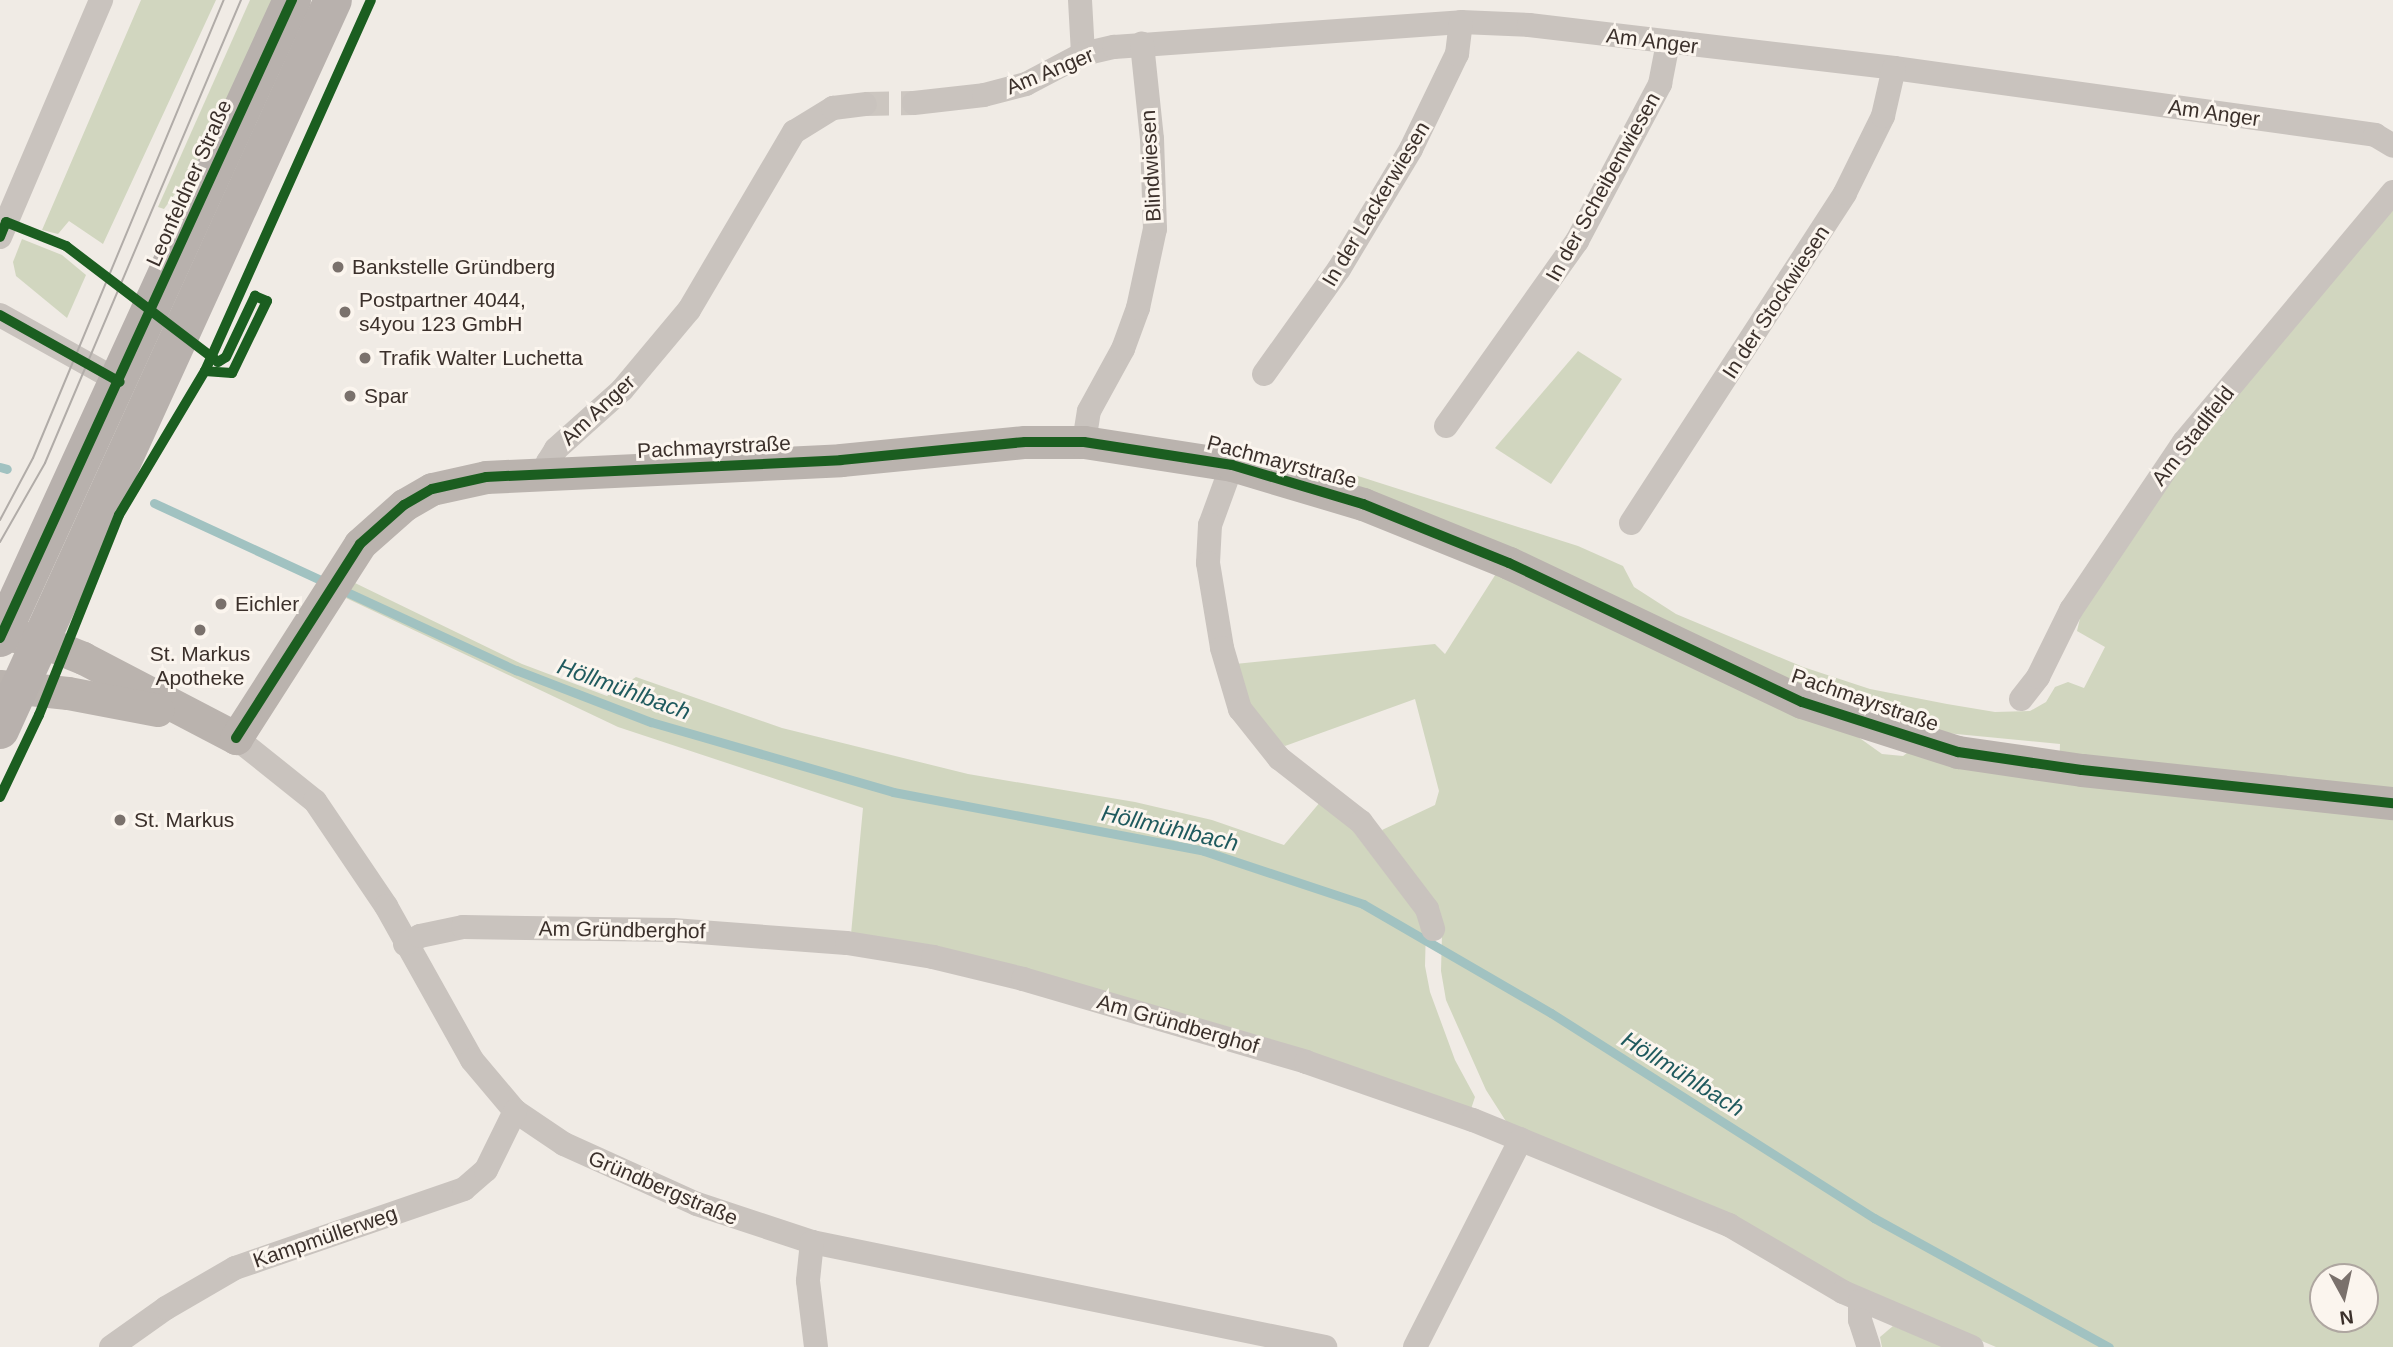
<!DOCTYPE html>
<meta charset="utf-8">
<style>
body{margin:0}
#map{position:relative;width:2393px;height:1347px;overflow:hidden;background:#f0ebe5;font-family:Arial,sans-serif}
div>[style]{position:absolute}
.green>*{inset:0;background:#d1d6bf}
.stream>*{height:9px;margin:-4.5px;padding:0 4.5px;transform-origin:4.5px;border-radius:4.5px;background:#a1c2c1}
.street-tunnel>*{height:24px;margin-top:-12px;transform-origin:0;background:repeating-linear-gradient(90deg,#ccc6c0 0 24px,transparent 0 36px)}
.street>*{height:24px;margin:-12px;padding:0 12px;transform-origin:12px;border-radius:12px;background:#c9c3be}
.secondary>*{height:33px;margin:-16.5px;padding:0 16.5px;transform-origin:16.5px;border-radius:16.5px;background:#bab3ae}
.primary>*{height:38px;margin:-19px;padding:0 19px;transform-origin:19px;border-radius:19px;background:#b8b1ad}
.tram>*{height:2px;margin:-1px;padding:0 1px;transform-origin:1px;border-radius:1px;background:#b1aca8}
.cycleway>*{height:10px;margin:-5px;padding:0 5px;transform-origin:5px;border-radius:5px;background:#1b5e20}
.dots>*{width:19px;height:19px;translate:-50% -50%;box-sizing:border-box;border:4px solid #fbf5ee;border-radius:50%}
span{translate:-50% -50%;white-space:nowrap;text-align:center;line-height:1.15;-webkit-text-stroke:6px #fbf5ee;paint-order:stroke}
.street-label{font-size:21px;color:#3b302b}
.poi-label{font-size:21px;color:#3b302b}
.left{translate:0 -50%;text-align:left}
.water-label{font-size:23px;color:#1f5a5e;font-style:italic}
.north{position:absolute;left:2309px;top:1263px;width:70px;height:70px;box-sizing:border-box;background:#fbf5ee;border:2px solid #aea6a0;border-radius:50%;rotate:172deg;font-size:19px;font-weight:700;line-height:28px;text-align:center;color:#3b302b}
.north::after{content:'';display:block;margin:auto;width:24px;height:32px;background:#7a716c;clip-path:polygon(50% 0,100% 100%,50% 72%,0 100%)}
</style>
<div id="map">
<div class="green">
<div style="clip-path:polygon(141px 0,216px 0,103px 244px,69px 221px,58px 234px,42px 230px)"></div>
<div style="clip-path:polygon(250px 0,274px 0,204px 154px,164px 209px,158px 207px)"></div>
<div style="clip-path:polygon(evenodd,2393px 203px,2393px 1347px,1996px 1347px,1852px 1286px,1509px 1126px,1486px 1090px,1446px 1000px,1441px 971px,1442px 933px,1382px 830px,1435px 805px,1439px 791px,1415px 699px,1285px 746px,1253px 715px,1235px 664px,1435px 644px,1445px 654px,1499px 569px,1847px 729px,1882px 754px,1903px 756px,1911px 750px,2059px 773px,2060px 744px,1946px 733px,1844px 706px,1295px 467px,1339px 470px,1578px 546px,1623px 566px,1634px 587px,1676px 614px,1803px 667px,1870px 689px,1947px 704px,1995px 712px,2030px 711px,2046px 702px,2055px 687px,2068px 682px,2084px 688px,2105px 647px,2077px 631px,2082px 610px,2192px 448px,2393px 203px,2323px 1277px,2365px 1277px,2365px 1319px,2323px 1319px,2323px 1277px)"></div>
<div style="clip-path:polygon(22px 239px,62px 255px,86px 275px,67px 318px,16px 276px,13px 262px)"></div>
<div style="clip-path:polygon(1578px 351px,1622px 379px,1551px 484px,1495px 448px)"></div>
<div style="clip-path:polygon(355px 583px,522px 664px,607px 696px,636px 677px,782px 728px,968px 774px,1135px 802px,1212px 820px,1284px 845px,1321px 801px,1344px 819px,1426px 926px,1425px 966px,1430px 992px,1455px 1060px,1475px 1097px,1471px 1109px,851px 934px,863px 808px,618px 727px,346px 598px)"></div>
<div style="clip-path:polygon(1893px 1326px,1945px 1347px,1882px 1347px,1880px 1337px)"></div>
</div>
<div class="stream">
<div style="left:0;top:467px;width:7px;rotate:16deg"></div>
<div style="left:154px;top:503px;width:399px;rotate:24.8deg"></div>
<div style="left:516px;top:670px;width:145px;rotate:21.1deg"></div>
<div style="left:651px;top:722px;width:252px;rotate:16.1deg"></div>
<div style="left:893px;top:792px;width:317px;rotate:10.7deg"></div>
<div style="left:1204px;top:851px;width:168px;rotate:18.4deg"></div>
<div style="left:1363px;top:904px;width:217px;rotate:30.1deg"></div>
<div style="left:1551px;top:1013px;width:383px;rotate:32.4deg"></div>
<div style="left:1874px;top:1218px;width:268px;rotate:28.8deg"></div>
</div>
<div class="street-tunnel">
<div style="left:865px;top:104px;width:49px;rotate:-1.2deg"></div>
</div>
<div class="street">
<div style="left:1080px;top:0;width:54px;rotate:86.8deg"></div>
<div style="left:914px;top:103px;width:70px;rotate:-6.5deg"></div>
<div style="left:984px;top:95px;width:43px;rotate:-14.7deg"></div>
<div style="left:1026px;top:84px;width:64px;rotate:-27.8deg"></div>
<div style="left:1083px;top:54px;width:32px;rotate:-13deg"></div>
<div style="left:1114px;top:47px;width:348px;rotate:-4.1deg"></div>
<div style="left:1461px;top:22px;width:68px;rotate:2.5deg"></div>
<div style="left:1529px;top:25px;width:368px;rotate:6.7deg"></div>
<div style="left:1894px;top:68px;width:486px;rotate:7.9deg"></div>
<div style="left:2375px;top:135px;width:21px;rotate:31deg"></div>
<div style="left:0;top:237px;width:258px;rotate:-66.9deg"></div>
<div style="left:0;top:315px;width:137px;rotate:29.2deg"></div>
<div style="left:1264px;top:374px;width:129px;rotate:-54.5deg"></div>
<div style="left:1339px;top:269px;width:140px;rotate:-59deg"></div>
<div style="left:1411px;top:149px;width:106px;rotate:-64.2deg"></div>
<div style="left:1457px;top:54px;width:32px;rotate:-83deg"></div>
<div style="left:1446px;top:426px;width:227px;rotate:-54.7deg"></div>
<div style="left:1577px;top:241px;width:178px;rotate:-62.1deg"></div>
<div style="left:1660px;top:84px;width:42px;rotate:-79deg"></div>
<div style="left:1084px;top:442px;width:31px;rotate:-81deg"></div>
<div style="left:1089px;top:411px;width:71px;rotate:-61.3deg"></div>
<div style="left:1123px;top:349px;width:44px;rotate:-69.9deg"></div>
<div style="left:1138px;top:308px;width:81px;rotate:-77.9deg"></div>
<div style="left:1155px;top:229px;width:90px;rotate:-91.9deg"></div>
<div style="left:1152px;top:139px;width:96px;rotate:-96deg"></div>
<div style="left:1232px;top:465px;width:64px;rotate:110.1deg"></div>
<div style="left:1210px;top:525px;width:38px;rotate:93deg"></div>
<div style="left:1208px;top:563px;width:86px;rotate:80.6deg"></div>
<div style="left:1222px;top:648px;width:64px;rotate:73.6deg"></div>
<div style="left:1240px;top:709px;width:63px;rotate:51.5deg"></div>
<div style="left:1279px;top:758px;width:104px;rotate:38deg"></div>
<div style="left:1361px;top:822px;width:109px;rotate:52.8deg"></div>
<div style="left:1427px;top:909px;width:21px;rotate:73deg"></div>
<div style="left:549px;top:474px;width:12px;rotate:-95deg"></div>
<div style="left:548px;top:462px;width:15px;rotate:-58deg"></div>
<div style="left:556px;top:449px;width:89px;rotate:-41.8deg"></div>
<div style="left:622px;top:390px;width:104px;rotate:-50.1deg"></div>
<div style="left:689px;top:310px;width:207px;rotate:-59.5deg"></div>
<div style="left:794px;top:132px;width:46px;rotate:-31.6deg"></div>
<div style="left:833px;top:108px;width:32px;rotate:-7deg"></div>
<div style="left:1631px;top:523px;width:393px;rotate:-57deg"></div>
<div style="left:1845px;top:193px;width:86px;rotate:-63.7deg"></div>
<div style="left:1883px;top:116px;width:49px;rotate:-77.1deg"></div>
<div style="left:2021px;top:699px;width:28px;rotate:-52deg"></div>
<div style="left:2038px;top:677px;width:75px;rotate:-63.8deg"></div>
<div style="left:2071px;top:610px;width:202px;rotate:-56.1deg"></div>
<div style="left:2184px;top:442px;width:326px;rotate:-50.1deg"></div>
<div style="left:236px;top:738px;width:101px;rotate:38.6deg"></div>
<div style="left:315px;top:801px;width:127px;rotate:55.9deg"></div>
<div style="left:386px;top:906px;width:176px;rotate:60.8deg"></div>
<div style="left:472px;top:1060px;width:67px;rotate:49.9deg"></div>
<div style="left:515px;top:1111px;width:59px;rotate:34deg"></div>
<div style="left:564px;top:1144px;width:146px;rotate:24.3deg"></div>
<div style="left:697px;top:1204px;width:121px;rotate:18.3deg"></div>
<div style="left:812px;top:1242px;width:524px;rotate:11.57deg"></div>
<div style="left:405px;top:944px;width:17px;rotate:-28deg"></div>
<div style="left:420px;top:936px;width:44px;rotate:-11.8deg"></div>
<div style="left:463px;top:927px;width:210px;rotate:0.8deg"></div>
<div style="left:673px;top:930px;width:174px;rotate:4.3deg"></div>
<div style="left:847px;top:943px;width:87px;rotate:9.2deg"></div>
<div style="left:933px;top:957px;width:93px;rotate:13.7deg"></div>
<div style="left:1023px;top:979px;width:295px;rotate:16.3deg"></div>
<div style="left:1306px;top:1062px;width:177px;rotate:19.2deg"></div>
<div style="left:1473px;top:1120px;width:277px;rotate:22.3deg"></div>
<div style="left:1729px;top:1225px;width:132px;rotate:30.4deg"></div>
<div style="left:1843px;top:1292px;width:140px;rotate:23.1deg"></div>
<div style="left:812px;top:1242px;width:39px;rotate:96deg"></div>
<div style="left:808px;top:1281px;width:66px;rotate:83.1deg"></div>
<div style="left:1860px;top:1301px;width:19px;rotate:90deg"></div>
<div style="left:1860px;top:1320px;width:28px;rotate:72deg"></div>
<div style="left:111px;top:1347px;width:67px;rotate:-35.3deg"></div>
<div style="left:166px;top:1308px;width:80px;rotate:-30.1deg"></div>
<div style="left:235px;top:1268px;width:242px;rotate:-19deg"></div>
<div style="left:464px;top:1189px;width:29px;rotate:-41deg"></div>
<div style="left:486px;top:1170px;width:66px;rotate:-63.8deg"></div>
<div style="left:1415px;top:1347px;width:233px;rotate:-63deg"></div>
</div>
<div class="secondary">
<div style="left:15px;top:636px;width:26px;rotate:11deg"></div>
<div style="left:41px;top:641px;width:45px;rotate:22deg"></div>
<div style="left:83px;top:658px;width:173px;rotate:27.6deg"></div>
<div style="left:236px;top:738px;width:230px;rotate:-57.4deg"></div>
<div style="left:360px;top:544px;width:59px;rotate:-41.6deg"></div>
<div style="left:404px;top:505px;width:32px;rotate:-30deg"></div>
<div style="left:432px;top:489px;width:55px;rotate:-12.5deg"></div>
<div style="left:486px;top:477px;width:355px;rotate:-2.7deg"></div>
<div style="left:841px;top:460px;width:185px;rotate:-5.6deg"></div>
<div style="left:1025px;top:442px;width:59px"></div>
<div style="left:1084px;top:442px;width:150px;rotate:8.8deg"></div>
<div style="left:1232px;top:465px;width:137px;rotate:16.6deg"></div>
<div style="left:1363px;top:504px;width:157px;rotate:22deg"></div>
<div style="left:1509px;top:563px;width:324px;rotate:25.4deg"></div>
<div style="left:1802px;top:702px;width:164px;rotate:17.8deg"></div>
<div style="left:1958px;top:752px;width:125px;rotate:8.3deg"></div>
<div style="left:2082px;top:770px;width:313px;rotate:6.1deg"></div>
<div style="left:0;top:686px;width:68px;rotate:5.9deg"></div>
<div style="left:68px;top:693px;width:91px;rotate:10.8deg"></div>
</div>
<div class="primary">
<div style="left:0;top:638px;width:702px;rotate:-65.41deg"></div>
<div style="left:0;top:730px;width:802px;rotate:-65.48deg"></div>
</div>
<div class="tram">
<div style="left:0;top:520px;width:70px;rotate:-62deg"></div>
<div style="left:33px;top:458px;width:496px;rotate:-67.4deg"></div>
<div style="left:0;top:542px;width:91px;rotate:-60.3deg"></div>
<div style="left:45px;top:463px;width:503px;rotate:-67.06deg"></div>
</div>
<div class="cycleway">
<div style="left:0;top:237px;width:16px;rotate:-68deg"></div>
<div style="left:6px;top:222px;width:65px;rotate:21.8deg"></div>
<div style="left:66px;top:246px;width:191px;rotate:37.3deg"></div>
<div style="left:218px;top:362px;width:9px;rotate:-32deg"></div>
<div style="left:226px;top:357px;width:68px;rotate:-64.6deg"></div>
<div style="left:255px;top:296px;width:13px;rotate:23deg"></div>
<div style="left:267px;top:301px;width:80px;rotate:115.9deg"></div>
<div style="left:232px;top:373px;width:27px;rotate:-176deg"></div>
<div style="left:0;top:315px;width:137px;rotate:29.2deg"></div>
<div style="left:0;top:638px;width:702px;rotate:-65.41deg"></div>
<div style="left:236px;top:738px;width:230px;rotate:-57.4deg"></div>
<div style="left:360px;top:544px;width:59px;rotate:-41.6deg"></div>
<div style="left:404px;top:505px;width:32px;rotate:-30deg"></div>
<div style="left:432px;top:489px;width:55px;rotate:-12.5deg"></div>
<div style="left:486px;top:477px;width:355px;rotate:-2.7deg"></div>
<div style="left:841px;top:460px;width:185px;rotate:-5.6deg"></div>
<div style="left:1025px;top:442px;width:59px"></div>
<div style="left:1084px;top:442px;width:150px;rotate:8.8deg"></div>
<div style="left:1232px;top:465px;width:137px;rotate:16.6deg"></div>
<div style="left:1363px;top:504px;width:157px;rotate:22deg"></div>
<div style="left:1509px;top:563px;width:324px;rotate:25.4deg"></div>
<div style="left:1802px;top:702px;width:164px;rotate:17.8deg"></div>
<div style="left:1958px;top:752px;width:125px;rotate:8.3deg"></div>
<div style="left:2082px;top:770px;width:313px;rotate:6.1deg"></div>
<div style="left:0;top:797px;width:91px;rotate:-64.6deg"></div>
<div style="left:39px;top:715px;width:215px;rotate:-68.2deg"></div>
<div style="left:119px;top:515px;width:168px;rotate:-59.2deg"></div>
<div style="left:205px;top:371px;width:406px;rotate:-65.9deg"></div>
</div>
<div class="dots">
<div style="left:338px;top:267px;background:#7a716c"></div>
<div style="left:345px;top:312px;background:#7a716c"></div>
<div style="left:365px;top:358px;background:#7a716c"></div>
<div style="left:350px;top:396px;background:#7a716c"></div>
<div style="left:221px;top:604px;background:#7a716c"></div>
<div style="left:200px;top:630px;background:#7a716c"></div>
<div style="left:120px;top:820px;background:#7a716c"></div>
</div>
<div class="street-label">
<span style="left:1652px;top:41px;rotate:7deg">Am Anger</span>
<span style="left:1050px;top:71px;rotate:-22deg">Am Anger</span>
<span style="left:2214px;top:113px;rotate:8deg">Am Anger</span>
<span style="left:1151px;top:166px;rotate:-93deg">Blindwiesen</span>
<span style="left:189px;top:183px;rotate:-66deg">Leonfeldner Straße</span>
<span style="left:1603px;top:187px;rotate:-61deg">In der Scheibenwiesen</span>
<span style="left:1376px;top:204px;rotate:-59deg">In der Lackerwiesen</span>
<span style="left:1776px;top:302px;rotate:-57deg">In der Stockwiesen</span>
<span style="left:598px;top:410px;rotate:-43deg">Am Anger</span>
<span style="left:2193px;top:436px;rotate:-52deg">Am Stadlfeld</span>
<span style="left:714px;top:447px;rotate:-3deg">Pachmayrstraße</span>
<span style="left:1282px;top:462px;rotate:15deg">Pachmayrstraße</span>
<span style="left:1865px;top:700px;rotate:19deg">Pachmayrstraße</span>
<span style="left:622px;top:930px;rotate:1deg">Am Gründberghof</span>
<span style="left:1178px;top:1024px;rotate:16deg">Am Gründberghof</span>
<span style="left:663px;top:1188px;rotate:23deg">Gründbergstraße</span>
<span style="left:325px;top:1237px;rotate:-19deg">Kampmüllerweg</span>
</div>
<div class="poi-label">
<span class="left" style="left:352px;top:267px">Bankstelle Gründberg</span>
<span class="left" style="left:359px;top:312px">Postpartner 4044,<br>s4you 123 GmbH</span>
<span class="left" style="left:379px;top:358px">Trafik Walter Luchetta</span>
<span class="left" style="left:364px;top:396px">Spar</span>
<span class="left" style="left:235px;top:604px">Eichler</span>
<span style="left:200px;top:666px">St. Markus<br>Apotheke</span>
<span class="left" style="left:134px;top:820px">St. Markus</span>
</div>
<div class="water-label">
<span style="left:624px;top:689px;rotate:20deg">Höllmühlbach</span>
<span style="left:1170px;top:828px;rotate:13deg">Höllmühlbach</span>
<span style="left:1683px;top:1074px;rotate:32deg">Höllmühlbach</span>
</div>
<div class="north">N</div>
</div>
